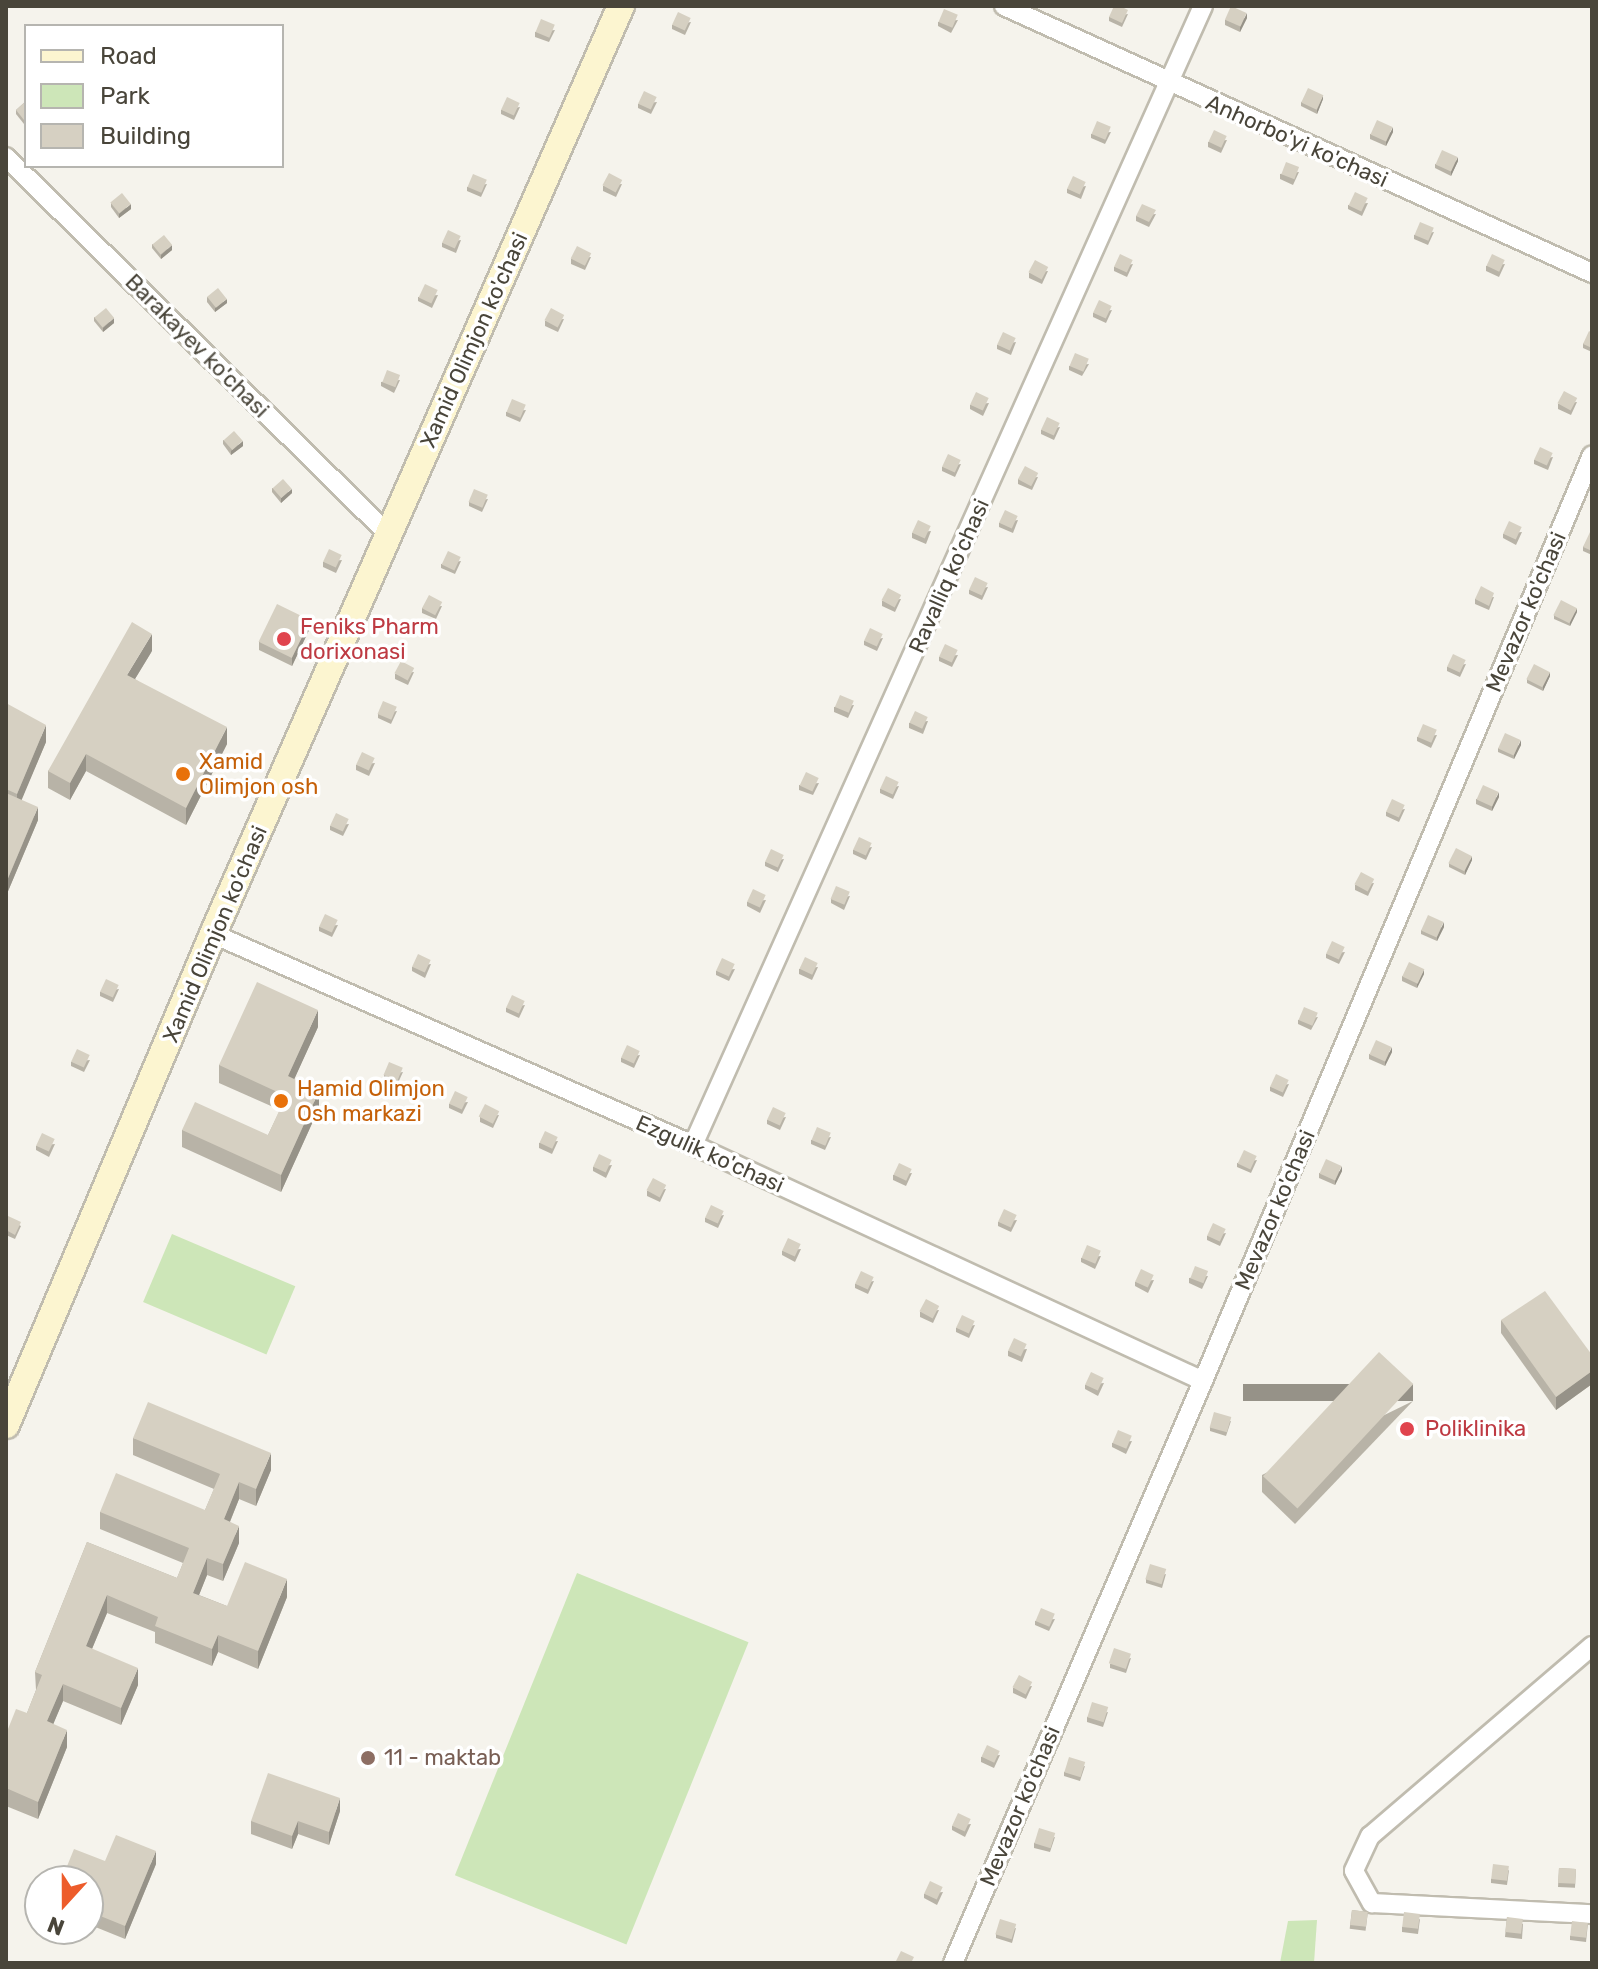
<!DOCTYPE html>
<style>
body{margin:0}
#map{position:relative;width:1598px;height:1969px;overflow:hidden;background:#f5f3ec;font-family:Rubik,sans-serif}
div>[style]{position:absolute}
.green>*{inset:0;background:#cde6b8;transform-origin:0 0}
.roads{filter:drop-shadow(2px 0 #c0bcaf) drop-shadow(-2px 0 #c0bcaf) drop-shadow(0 2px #c0bcaf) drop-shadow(0 -2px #c0bcaf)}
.minor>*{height:18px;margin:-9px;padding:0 9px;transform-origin:9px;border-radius:9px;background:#fff}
.secondary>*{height:26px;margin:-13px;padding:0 13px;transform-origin:13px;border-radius:13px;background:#fcf5d0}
.wall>*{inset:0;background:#b8b3a7;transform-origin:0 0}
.shaded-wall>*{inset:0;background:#969288;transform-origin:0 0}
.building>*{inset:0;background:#d6d0c2;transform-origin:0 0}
.dots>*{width:22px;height:22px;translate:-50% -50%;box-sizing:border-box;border:4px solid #fff;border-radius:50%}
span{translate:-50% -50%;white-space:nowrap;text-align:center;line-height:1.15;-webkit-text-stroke:7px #fff;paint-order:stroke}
.street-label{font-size:22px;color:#49453a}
.health-label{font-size:22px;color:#be3a42}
.left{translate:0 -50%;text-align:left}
.food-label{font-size:22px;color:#c56008}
.education-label{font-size:22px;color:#785e54}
.frame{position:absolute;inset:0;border:8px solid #49453a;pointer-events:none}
.legend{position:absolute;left:24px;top:24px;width:260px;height:144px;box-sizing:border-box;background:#fff;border:2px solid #b6b5b0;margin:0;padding:10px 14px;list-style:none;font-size:24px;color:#49453a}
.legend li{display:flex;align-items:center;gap:16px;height:40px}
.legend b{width:40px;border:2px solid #b6b5b0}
.north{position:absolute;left:24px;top:1865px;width:80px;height:80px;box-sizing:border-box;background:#fff;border:2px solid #b6b5b0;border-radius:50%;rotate:201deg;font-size:22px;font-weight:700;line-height:32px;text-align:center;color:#49453a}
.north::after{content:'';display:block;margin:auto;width:28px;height:36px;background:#ed5c2b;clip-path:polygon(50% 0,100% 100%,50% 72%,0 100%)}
</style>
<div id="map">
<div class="green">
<div style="left:172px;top:1234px;width:134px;height:74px;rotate:23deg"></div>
<div style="left:577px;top:1573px;width:185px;height:326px;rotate:22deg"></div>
<div style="clip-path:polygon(1317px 1920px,1314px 1963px,1280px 1963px,1288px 1921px)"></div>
</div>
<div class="roads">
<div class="minor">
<div style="left:1004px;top:6px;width:646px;rotate:24.42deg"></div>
<div style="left:6px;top:157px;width:538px;rotate:44.62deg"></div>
<div style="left:213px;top:934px;width:524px;rotate:23.73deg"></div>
<div style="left:693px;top:1145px;width:562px;rotate:24.83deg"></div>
<div style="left:693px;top:1145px;width:1248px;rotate:-65.88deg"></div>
<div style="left:1592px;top:1646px;width:292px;rotate:139.4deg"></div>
<div style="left:1370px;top:1836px;width:38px;rotate:115deg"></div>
<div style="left:1354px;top:1871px;width:37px;rotate:61deg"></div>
<div style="left:1372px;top:1903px;width:220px;rotate:2.9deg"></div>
<div style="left:953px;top:1963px;width:633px;rotate:-66.75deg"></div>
<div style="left:1203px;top:1381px;width:1004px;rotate:-67.21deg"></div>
</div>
<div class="secondary">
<div style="left:6px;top:1425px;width:533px;rotate:-67.14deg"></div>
<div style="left:213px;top:934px;width:1014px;rotate:-66.27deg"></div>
</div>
</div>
<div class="wall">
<div style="clip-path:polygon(1128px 14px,1122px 27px,1109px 21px,1109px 17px)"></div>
<div style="clip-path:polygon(1247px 18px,1240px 32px,1225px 25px,1225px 20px)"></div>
<div style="clip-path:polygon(958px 20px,951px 33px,938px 26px,938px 22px)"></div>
<div style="clip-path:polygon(691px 22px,685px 35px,672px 29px,672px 25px)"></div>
<div style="clip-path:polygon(555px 30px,549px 42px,535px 37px,535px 32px)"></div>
<div style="clip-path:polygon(1323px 99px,1317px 114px,1301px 106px,1301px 102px)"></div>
<div style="clip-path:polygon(26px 101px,26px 123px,24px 124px,16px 114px,16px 110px)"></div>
<div style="clip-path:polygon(657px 102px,651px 114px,638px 108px,638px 104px)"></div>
<div style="clip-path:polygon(520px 107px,514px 120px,501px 114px,501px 110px)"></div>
<div style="clip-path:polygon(1111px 132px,1105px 144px,1091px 138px,1091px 134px)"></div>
<div style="clip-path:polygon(1393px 132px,1386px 146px,1370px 139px,1370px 134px)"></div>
<div style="clip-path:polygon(1227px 140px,1221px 153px,1208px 147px,1208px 142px)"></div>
<div style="clip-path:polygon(1458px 161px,1451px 176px,1435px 168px,1435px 164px)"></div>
<div style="clip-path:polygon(1299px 172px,1293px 185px,1280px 179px,1280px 174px)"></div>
<div style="clip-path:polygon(487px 184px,481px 197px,467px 191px,467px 187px)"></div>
<div style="clip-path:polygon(622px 184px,616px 197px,603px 191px,603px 186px)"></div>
<div style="clip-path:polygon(1086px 186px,1081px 199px,1067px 193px,1067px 189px)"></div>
<div style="clip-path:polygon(111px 203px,131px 209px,119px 218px,111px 207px)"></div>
<div style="clip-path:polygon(1368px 203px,1362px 216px,1348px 209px,1348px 205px)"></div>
<div style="clip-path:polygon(1156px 214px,1149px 227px,1136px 221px,1136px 216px)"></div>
<div style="clip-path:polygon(1434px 232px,1428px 245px,1414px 239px,1414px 235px)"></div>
<div style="clip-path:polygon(461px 240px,456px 253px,442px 247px,442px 243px)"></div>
<div style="clip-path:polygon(152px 244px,172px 250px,161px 259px,152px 248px)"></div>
<div style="clip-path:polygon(591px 257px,585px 270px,571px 264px,571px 259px)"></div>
<div style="clip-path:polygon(1133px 264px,1127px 277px,1114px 271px,1114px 267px)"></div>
<div style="clip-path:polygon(1505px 264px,1499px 277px,1486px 271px,1486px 266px)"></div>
<div style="clip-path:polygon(1048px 271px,1042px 284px,1029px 278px,1029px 273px)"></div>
<div style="clip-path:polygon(438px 295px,432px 308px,418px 301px,418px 297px)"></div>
<div style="clip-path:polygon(207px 297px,227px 303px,215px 312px,207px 302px)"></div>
<div style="clip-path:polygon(1112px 310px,1106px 323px,1093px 317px,1093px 313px)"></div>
<div style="clip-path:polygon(94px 317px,114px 323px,103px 332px,94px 321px)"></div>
<div style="clip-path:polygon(564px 319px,558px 332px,545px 326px,545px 321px)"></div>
<div style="clip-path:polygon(1592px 333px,1592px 352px,1583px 348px,1583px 344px)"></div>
<div style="clip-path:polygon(1016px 342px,1011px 355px,997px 349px,997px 345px)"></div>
<div style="clip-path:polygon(1089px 364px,1082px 376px,1069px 370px,1069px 366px)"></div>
<div style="clip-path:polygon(400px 380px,394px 393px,381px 386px,381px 382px)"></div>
<div style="clip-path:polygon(1577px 402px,1571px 415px,1558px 409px,1558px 404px)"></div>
<div style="clip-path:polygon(989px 403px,983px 416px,970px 409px,970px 405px)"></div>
<div style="clip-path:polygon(526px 410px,520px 422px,506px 416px,506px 412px)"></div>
<div style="clip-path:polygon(1060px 427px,1054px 440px,1041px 434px,1041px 430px)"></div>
<div style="clip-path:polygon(223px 440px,243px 446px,231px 455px,223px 444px)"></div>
<div style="clip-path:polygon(1553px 457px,1548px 470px,1534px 464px,1534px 460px)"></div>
<div style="clip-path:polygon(961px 464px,955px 477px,942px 471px,942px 467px)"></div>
<div style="clip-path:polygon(1038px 477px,1032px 490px,1018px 484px,1018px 479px)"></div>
<div style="clip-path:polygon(272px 488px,292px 493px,281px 503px,272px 492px)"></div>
<div style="clip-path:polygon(488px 499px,482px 512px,469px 506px,469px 502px)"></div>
<div style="clip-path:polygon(1018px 520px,1013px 533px,999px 527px,999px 523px)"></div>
<div style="clip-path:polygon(931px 531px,926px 544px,912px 538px,912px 533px)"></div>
<div style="clip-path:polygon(1522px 532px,1516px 545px,1503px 538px,1503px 534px)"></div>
<div style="clip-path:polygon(1592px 534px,1592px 555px,1583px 551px,1583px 547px)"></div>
<div style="clip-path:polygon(342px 560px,336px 573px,323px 567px,323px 562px)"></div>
<div style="clip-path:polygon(461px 561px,455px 574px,441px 568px,441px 564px)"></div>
<div style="clip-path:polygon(988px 587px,982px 600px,969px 594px,969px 590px)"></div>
<div style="clip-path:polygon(1494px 597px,1489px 610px,1475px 604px,1475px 599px)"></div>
<div style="clip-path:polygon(901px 599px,895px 612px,882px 606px,882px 601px)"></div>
<div style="clip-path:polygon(442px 606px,436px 619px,422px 613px,422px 608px)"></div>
<div style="clip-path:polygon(1577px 612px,1570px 626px,1554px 619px,1554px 615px)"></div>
<div style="clip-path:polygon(310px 628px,292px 666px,259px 650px,259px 642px)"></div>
<div style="clip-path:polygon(883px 638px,877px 651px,864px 645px,864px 641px)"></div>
<div style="clip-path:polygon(152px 651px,135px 679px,227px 744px,186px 825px,86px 771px,70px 800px,48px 788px,48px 771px)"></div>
<div style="clip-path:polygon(958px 655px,952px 667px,939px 661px,939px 657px)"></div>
<div style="clip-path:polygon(1466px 664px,1460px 677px,1447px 671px,1447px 667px)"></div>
<div style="clip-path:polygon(414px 672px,408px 685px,395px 679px,395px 674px)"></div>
<div style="clip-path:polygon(1550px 676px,1543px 691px,1527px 683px,1527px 679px)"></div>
<div style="clip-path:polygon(6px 703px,46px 742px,21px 800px,38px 820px,6px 896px)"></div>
<div style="clip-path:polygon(854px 705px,848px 718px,834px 712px,834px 707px)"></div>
<div style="clip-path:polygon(397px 711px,391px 724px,378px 718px,378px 714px)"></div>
<div style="clip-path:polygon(928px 721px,923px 734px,909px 728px,909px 723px)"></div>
<div style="clip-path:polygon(1437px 735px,1431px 748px,1417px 741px,1417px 737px)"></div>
<div style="clip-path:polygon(1521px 745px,1514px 759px,1498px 752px,1498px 748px)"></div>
<div style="clip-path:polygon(375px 763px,369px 776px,356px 770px,356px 765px)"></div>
<div style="clip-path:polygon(819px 783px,813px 795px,799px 790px,799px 785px)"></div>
<div style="clip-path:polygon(899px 786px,893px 799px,880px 793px,880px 789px)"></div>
<div style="clip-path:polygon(1499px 797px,1492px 811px,1476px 804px,1476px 799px)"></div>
<div style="clip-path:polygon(1405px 809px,1399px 822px,1386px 816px,1386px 812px)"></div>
<div style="clip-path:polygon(349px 824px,343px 836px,330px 830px,330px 826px)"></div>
<div style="clip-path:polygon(872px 847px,866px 860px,853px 854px,853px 850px)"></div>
<div style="clip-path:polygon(784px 859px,778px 872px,765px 866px,765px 862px)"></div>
<div style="clip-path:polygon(1472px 860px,1465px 875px,1449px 867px,1449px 863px)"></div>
<div style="clip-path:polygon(1374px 883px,1368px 896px,1355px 890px,1355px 885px)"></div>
<div style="clip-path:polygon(850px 896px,844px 910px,831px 903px,831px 899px)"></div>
<div style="clip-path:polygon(766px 900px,760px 913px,747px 906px,747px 902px)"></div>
<div style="clip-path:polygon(338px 925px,332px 937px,319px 931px,319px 927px)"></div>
<div style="clip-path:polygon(1444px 927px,1437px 941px,1421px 934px,1421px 930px)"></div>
<div style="clip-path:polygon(1345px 952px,1339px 964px,1326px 958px,1326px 954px)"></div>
<div style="clip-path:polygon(431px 964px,425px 978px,412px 971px,412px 967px)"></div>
<div style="clip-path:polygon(818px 967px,812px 980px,799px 974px,799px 969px)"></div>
<div style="clip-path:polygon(735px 969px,729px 981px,716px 975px,716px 971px)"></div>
<div style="clip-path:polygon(1424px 974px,1417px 988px,1402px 981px,1402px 976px)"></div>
<div style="clip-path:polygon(119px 989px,113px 1002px,100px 996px,100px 992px)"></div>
<div style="clip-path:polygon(525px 1005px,519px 1018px,506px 1012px,506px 1008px)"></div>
<div style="clip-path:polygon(1318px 1017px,1311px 1030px,1298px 1024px,1298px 1020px)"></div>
<div style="clip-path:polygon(318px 1027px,294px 1079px,319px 1108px,281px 1192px,182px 1147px,182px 1130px,268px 1135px,280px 1110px,219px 1083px,219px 1065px)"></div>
<div style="clip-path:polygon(1392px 1052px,1385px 1066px,1369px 1059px,1369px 1054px)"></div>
<div style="clip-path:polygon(640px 1055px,634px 1068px,621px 1062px,621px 1058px)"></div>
<div style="clip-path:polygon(90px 1060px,84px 1072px,71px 1066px,71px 1062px)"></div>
<div style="clip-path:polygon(403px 1072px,397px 1085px,384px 1079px,384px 1075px)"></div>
<div style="clip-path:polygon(1289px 1084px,1283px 1097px,1270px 1091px,1270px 1087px)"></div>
<div style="clip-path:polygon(468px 1102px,462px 1114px,449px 1108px,449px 1104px)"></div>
<div style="clip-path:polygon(499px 1115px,493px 1128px,480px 1122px,480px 1117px)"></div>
<div style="clip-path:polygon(786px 1117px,780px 1130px,767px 1124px,767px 1120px)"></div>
<div style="clip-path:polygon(831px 1137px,825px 1150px,811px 1144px,811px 1140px)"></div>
<div style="clip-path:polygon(558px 1141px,552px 1154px,539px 1148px,539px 1143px)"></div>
<div style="clip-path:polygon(55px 1144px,49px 1157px,36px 1150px,36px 1146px)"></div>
<div style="clip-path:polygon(1257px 1160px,1251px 1173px,1237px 1167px,1237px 1163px)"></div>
<div style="clip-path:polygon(612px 1165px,606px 1178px,593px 1171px,593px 1167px)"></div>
<div style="clip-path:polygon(1342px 1171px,1335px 1185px,1319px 1178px,1319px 1173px)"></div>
<div style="clip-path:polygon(912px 1173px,906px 1186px,893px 1180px,893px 1175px)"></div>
<div style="clip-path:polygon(666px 1189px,660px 1202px,647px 1196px,647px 1191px)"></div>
<div style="clip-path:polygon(724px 1215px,718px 1228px,705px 1222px,705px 1218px)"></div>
<div style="clip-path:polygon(6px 1219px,21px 1226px,15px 1239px,6px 1235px)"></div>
<div style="clip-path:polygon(1017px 1220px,1011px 1232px,998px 1226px,998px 1222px)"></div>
<div style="clip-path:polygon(1226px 1233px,1220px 1246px,1207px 1240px,1207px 1236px)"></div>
<div style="clip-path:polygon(801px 1249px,795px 1262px,782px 1255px,782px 1251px)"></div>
<div style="clip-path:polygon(1101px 1256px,1095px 1269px,1081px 1262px,1081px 1258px)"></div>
<div style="clip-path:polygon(1208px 1276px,1202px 1289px,1189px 1283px,1189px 1278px)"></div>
<div style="clip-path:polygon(1154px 1280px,1148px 1293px,1135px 1286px,1135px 1282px)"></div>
<div style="clip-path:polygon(874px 1281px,868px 1294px,855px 1288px,855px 1284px)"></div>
<div style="clip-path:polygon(939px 1310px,933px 1323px,920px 1317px,920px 1312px)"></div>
<div style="clip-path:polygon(1501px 1320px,1592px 1355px,1592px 1384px,1556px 1410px,1501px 1333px)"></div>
<div style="clip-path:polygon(975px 1325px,969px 1338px,956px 1332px,956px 1328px)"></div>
<div style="clip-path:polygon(1027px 1349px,1022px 1362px,1008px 1356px,1008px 1351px)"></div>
<div style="clip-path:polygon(1104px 1383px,1098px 1396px,1085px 1389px,1085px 1385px)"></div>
<div style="clip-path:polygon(1413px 1401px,1295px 1524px,1262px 1492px,1262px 1475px)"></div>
<div style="clip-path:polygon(1231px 1421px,1226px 1436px,1210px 1431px,1210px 1427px)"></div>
<div style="clip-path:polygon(133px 1438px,271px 1470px,256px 1506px,239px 1499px,230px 1522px,239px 1543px,223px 1581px,207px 1575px,199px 1595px,227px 1606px,287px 1597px,258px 1669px,218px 1652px,212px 1666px,155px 1643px,155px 1632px,107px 1613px,92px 1649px,138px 1685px,121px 1725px,63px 1701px,53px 1724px,67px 1747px,38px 1819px,6px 1806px,6px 1734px,27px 1713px,36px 1690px,35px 1672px,87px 1542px,177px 1578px,183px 1563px,100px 1529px,100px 1512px,205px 1510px,214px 1489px,133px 1455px)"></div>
<div style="clip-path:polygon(1132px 1441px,1126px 1454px,1112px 1447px,1112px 1443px)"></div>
<div style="clip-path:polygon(1166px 1574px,1162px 1588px,1146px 1583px,1146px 1579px)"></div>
<div style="clip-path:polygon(1055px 1619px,1049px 1631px,1035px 1625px,1035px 1621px)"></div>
<div style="clip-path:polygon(1131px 1658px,1126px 1673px,1110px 1668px,1110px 1664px)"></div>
<div style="clip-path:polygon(1032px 1686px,1026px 1699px,1013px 1693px,1013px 1688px)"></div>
<div style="clip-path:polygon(1108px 1712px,1103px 1727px,1087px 1722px,1087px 1717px)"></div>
<div style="clip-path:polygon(1000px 1755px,994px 1768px,981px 1762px,981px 1757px)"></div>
<div style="clip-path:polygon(1085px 1766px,1080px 1781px,1064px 1776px,1064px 1772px)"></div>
<div style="clip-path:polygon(340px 1811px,329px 1845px,298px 1834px,292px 1849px,251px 1834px,251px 1821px)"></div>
<div style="clip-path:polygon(971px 1824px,965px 1837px,952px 1830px,952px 1826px)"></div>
<div style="clip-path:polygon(1055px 1837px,1050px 1852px,1034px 1848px,1034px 1843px)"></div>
<div style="clip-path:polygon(105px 1861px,156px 1864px,125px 1939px,88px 1924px,88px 1881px)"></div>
<div style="left:1559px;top:1868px;width:17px;height:19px;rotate:3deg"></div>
<div style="clip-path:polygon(1509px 1870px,1507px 1885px,1491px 1883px,1491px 1879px)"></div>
<div style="clip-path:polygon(943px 1892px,937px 1905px,924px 1898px,924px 1894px)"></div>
<div style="left:1352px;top:1910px;width:16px;height:19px;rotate:7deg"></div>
<div style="clip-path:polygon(1507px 1917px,1523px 1924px,1522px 1939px,1505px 1937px)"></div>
<div style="clip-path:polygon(1420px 1919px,1418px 1934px,1402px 1932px,1402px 1927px)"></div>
<div style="clip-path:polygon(1588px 1923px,1586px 1942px,1570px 1940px,1570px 1936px)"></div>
<div style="clip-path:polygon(1016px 1928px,1012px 1943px,996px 1938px,996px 1934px)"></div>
</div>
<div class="shaded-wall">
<div style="clip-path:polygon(1247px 13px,1247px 18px,1240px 32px,1240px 27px)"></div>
<div style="clip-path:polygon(1323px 95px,1323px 99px,1317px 114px,1317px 110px)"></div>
<div style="clip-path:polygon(1393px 127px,1393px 132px,1386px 146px,1386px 142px)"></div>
<div style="clip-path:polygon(1458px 157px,1458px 161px,1451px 176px,1451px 171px)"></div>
<div style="clip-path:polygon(131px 204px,131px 209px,119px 218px,119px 214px)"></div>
<div style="clip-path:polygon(172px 245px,172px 250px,161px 259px,161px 255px)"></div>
<div style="clip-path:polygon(227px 299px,227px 303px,215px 312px,215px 308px)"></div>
<div style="clip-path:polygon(114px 318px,114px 323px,103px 332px,103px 328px)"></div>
<div style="clip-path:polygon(243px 441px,243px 446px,231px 455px,231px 451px)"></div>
<div style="clip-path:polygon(292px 489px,292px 493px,281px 503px,281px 498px)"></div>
<div style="clip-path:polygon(1577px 608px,1577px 612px,1570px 626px,1570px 622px)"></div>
<div style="clip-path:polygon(310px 620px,310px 628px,292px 666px,292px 657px)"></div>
<div style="clip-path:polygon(152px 634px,152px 651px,127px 692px,127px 675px)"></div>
<div style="clip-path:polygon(1550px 672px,1550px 676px,1543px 691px,1543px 686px)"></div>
<div style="clip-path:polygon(46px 725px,46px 742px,17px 811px,17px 794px)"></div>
<div style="clip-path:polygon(227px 727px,227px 744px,186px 825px,186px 808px)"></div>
<div style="clip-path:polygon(1521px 740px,1521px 745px,1514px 759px,1514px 755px)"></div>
<div style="clip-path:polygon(86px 754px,86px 771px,70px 800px,70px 783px)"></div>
<div style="clip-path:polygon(1499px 792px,1499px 797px,1492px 811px,1492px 807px)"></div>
<div style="clip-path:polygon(38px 807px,38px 820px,6px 896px,6px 883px)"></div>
<div style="clip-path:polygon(1472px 856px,1472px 860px,1465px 875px,1465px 870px)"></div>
<div style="clip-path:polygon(1444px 922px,1444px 927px,1437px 941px,1437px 937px)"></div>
<div style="clip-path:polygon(1424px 969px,1424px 974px,1417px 988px,1417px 984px)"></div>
<div style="clip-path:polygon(318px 1010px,318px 1027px,288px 1093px,288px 1076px)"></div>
<div style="clip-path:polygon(1392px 1047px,1392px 1052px,1385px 1066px,1385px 1062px)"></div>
<div style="clip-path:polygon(319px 1091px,319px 1108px,281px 1192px,281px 1175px)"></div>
<div style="clip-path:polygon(1342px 1166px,1342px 1171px,1335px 1185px,1335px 1181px)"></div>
<div style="clip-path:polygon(1592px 1371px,1592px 1384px,1556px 1410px,1556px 1397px)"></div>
<div style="left:1413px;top:1384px;width:17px;height:170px;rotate:90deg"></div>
<div style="clip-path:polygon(271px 1453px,271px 1470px,256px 1506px,256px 1489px)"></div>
<div style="clip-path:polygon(239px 1482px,239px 1499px,224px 1536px,224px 1519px)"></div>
<div style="clip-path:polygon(239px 1526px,239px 1543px,223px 1581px,223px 1564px)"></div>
<div style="clip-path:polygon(207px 1558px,207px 1575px,193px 1610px,193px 1593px)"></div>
<div style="clip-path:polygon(287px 1579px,287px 1597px,258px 1669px,258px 1651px)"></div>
<div style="clip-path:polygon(107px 1595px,107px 1613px,86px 1663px,86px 1646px)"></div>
<div style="clip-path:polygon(218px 1635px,218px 1652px,212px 1666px,212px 1649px)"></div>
<div style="clip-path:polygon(138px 1668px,138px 1685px,121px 1725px,121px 1708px)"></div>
<div style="clip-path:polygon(63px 1684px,63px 1701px,47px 1739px,47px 1721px)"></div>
<div style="clip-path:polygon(67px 1730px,67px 1747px,38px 1819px,38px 1802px)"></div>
<div style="clip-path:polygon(340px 1798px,340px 1811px,329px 1845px,329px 1832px)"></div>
<div style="clip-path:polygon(298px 1821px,298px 1834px,292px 1849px,292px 1836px)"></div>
<div style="clip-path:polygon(156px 1851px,156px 1864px,125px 1939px,125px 1926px)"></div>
</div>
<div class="building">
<div style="clip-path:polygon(1114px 6px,1120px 6px,1128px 10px,1122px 23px,1109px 17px)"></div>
<div style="left:1231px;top:6px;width:17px;height:15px;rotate:24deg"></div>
<div style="left:944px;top:9px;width:15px;height:14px;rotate:23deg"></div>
<div style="left:678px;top:12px;width:14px;height:14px;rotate:25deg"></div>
<div style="left:541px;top:19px;width:15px;height:14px;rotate:23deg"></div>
<div style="left:1308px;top:88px;width:17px;height:16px;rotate:25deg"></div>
<div style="left:644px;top:91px;width:14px;height:14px;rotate:25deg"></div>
<div style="left:507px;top:97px;width:14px;height:14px;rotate:25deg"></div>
<div style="clip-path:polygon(26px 101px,26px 119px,24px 120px,16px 110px)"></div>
<div style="left:1377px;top:120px;width:17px;height:16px;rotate:24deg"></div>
<div style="left:1097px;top:121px;width:15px;height:14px;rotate:23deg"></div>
<div style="left:1214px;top:130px;width:14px;height:13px;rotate:25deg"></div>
<div style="left:1442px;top:150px;width:17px;height:16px;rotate:24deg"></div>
<div style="left:1286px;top:162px;width:14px;height:13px;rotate:21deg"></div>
<div style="left:609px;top:173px;width:15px;height:14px;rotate:28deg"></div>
<div style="left:473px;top:174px;width:15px;height:14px;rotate:23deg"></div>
<div style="left:1073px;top:176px;width:14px;height:14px;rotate:25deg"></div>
<div style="left:1355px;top:192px;width:14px;height:15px;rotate:25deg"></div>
<div style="left:122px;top:193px;width:14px;height:15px;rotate:51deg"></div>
<div style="clip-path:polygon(1142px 204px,1156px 210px,1149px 222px,1136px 216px)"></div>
<div style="left:1420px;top:222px;width:15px;height:14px;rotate:23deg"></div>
<div style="left:448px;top:230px;width:14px;height:14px;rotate:25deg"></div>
<div style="left:164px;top:235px;width:13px;height:15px;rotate:51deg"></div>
<div style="left:577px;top:246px;width:16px;height:14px;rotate:27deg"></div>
<div style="left:1120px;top:254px;width:14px;height:14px;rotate:25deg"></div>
<div style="left:1492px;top:254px;width:14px;height:13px;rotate:25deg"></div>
<div style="left:1035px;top:260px;width:15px;height:14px;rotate:28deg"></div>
<div style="left:425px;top:284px;width:14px;height:15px;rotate:25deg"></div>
<div style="left:218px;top:288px;width:14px;height:14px;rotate:51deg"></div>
<div style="left:1099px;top:300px;width:14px;height:14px;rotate:25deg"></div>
<div style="left:106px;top:308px;width:13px;height:15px;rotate:51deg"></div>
<div style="left:551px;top:308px;width:15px;height:14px;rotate:28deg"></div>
<div style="clip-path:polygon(1589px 331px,1592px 333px,1592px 348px,1583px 344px)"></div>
<div style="left:1003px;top:332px;width:14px;height:14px;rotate:25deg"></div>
<div style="left:1075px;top:353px;width:15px;height:14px;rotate:23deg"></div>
<div style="left:387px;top:370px;width:14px;height:13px;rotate:21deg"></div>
<div style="left:1564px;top:391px;width:15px;height:14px;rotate:28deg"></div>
<div style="left:976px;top:392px;width:14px;height:14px;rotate:25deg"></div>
<div style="left:512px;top:399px;width:15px;height:14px;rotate:23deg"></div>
<div style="left:1047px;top:417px;width:14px;height:14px;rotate:25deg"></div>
<div style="left:234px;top:431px;width:13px;height:14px;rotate:48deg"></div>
<div style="left:1540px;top:447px;width:14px;height:14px;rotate:25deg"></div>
<div style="left:948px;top:454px;width:14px;height:14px;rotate:25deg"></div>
<div style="left:1025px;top:466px;width:15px;height:15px;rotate:28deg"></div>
<div style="left:283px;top:479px;width:13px;height:14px;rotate:48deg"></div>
<div style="left:474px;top:489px;width:15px;height:14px;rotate:23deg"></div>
<div style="left:1005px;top:510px;width:14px;height:14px;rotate:25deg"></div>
<div style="left:918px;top:520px;width:14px;height:14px;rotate:25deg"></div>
<div style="left:1509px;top:521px;width:14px;height:14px;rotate:25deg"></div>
<div style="clip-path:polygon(1590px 532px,1592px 534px,1592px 551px,1583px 547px)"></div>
<div style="left:329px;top:549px;width:14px;height:14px;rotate:25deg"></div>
<div style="left:448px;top:551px;width:14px;height:15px;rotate:25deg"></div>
<div style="left:975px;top:577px;width:14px;height:14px;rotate:25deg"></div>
<div style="clip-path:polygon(1481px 586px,1494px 593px,1489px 606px,1475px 599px)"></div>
<div style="left:888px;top:588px;width:15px;height:14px;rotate:28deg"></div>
<div style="left:429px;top:595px;width:15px;height:15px;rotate:28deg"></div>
<div style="left:1561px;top:600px;width:18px;height:17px;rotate:27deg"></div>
<div style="left:277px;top:604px;width:37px;height:42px;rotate:26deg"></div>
<div style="clip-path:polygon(132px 622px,152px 634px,127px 675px,227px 727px,186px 808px,86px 754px,70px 783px,48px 771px)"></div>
<div style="left:870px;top:628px;width:14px;height:14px;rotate:25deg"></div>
<div style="left:945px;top:644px;width:14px;height:14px;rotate:25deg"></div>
<div style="left:1453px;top:654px;width:14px;height:14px;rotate:25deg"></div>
<div style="left:401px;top:661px;width:15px;height:14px;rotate:28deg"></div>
<div style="left:1534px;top:664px;width:18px;height:17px;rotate:27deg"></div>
<div style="left:840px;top:695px;width:15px;height:13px;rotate:23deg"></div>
<div style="left:383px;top:701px;width:15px;height:14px;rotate:23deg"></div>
<div style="clip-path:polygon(6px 703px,46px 725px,17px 794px,6px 789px)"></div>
<div style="left:915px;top:711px;width:14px;height:13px;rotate:25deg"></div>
<div style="left:1423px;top:724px;width:15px;height:14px;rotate:23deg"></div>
<div style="left:1505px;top:733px;width:17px;height:17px;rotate:24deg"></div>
<div style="left:362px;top:752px;width:14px;height:14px;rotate:25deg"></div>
<div style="left:806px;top:772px;width:14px;height:15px;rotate:25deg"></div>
<div style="left:886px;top:776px;width:14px;height:14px;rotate:25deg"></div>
<div style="left:1483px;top:785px;width:17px;height:16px;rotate:24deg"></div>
<div style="clip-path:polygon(6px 793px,38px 807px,6px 883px)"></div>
<div style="left:1392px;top:799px;width:14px;height:14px;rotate:25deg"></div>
<div style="left:336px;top:813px;width:14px;height:14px;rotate:25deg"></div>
<div style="left:859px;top:837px;width:14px;height:14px;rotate:25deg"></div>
<div style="left:1456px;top:848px;width:18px;height:17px;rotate:27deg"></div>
<div style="left:771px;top:849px;width:14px;height:14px;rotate:25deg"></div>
<div style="left:1361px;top:872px;width:15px;height:14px;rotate:28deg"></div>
<div style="left:836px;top:886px;width:15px;height:14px;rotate:23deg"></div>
<div style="left:753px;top:889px;width:14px;height:14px;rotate:25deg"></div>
<div style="left:325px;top:914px;width:14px;height:14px;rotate:25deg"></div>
<div style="left:1428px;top:915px;width:17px;height:17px;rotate:24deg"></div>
<div style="left:1332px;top:941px;width:14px;height:14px;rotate:25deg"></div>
<div style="left:418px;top:954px;width:14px;height:14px;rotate:25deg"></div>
<div style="left:805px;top:957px;width:14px;height:13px;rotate:25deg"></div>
<div style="left:722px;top:958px;width:14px;height:14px;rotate:25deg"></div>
<div style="left:1409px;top:962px;width:17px;height:16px;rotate:25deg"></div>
<div style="left:106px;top:979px;width:14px;height:14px;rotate:25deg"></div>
<div style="clip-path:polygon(257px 982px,318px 1010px,288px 1076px,319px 1091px,281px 1175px,182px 1130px,195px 1102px,268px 1135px,286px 1096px,219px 1065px)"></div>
<div style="left:512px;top:995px;width:14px;height:14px;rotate:25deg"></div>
<div style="left:1304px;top:1007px;width:15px;height:14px;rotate:23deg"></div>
<div style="left:1376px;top:1040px;width:17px;height:16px;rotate:24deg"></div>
<div style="left:627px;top:1045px;width:14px;height:14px;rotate:25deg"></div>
<div style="left:77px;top:1049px;width:14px;height:14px;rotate:25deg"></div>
<div style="left:389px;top:1062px;width:15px;height:14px;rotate:23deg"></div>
<div style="left:1276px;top:1074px;width:14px;height:14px;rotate:25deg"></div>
<div style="left:455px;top:1091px;width:14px;height:14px;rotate:25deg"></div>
<div style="left:485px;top:1104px;width:16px;height:14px;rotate:27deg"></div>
<div style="left:773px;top:1107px;width:14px;height:14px;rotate:25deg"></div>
<div style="left:817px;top:1127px;width:15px;height:14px;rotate:23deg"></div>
<div style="left:545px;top:1131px;width:14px;height:13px;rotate:25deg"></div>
<div style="left:42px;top:1133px;width:14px;height:14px;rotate:25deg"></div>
<div style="left:1244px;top:1150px;width:14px;height:15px;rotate:25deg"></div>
<div style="left:599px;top:1154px;width:14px;height:14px;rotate:25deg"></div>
<div style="left:1326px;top:1159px;width:17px;height:16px;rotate:24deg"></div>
<div style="left:899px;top:1163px;width:14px;height:13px;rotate:25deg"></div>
<div style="left:653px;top:1178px;width:15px;height:14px;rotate:28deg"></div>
<div style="left:711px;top:1205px;width:14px;height:14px;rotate:25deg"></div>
<div style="left:1004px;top:1209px;width:14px;height:14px;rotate:25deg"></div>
<div style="clip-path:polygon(8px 1216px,21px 1222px,15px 1235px,6px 1230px,6px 1219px)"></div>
<div style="left:1213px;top:1223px;width:14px;height:14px;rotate:25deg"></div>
<div style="left:788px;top:1238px;width:14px;height:14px;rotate:25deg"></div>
<div style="left:1087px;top:1245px;width:15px;height:14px;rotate:23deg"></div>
<div style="left:1195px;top:1266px;width:14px;height:13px;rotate:21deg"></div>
<div style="left:1141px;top:1269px;width:14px;height:14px;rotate:25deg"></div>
<div style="left:861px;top:1271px;width:14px;height:14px;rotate:25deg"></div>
<div style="clip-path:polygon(1545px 1291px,1592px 1355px,1592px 1371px,1556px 1397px,1501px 1320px)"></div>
<div style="left:926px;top:1299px;width:15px;height:14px;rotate:28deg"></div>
<div style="left:962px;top:1315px;width:14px;height:14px;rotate:25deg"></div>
<div style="left:1014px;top:1338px;width:14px;height:14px;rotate:25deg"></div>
<div style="left:1379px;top:1352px;width:47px;height:170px;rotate:43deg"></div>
<div style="left:1091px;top:1372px;width:14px;height:14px;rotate:25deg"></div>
<div style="clip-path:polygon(148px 1402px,271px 1453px,256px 1489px,239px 1482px,224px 1519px,239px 1526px,223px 1564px,207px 1558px,193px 1593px,227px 1606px,245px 1562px,287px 1579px,258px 1651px,218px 1635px,212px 1649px,155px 1626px,158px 1617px,107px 1595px,86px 1646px,138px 1668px,121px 1708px,63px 1684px,47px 1721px,67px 1730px,38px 1802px,6px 1788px,6px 1734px,16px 1709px,27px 1713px,42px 1675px,35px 1672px,87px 1542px,177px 1578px,189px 1548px,100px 1512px,116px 1473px,205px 1510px,220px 1474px,133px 1438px)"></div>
<div style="left:1214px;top:1412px;width:18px;height:16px;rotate:16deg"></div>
<div style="left:1118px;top:1430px;width:15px;height:14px;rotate:23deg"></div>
<div style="left:1150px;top:1564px;width:17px;height:16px;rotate:17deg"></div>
<div style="left:1041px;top:1608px;width:15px;height:14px;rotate:23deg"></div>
<div style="left:1114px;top:1648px;width:18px;height:16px;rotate:19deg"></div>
<div style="left:1019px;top:1675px;width:15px;height:14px;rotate:28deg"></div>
<div style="left:1092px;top:1702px;width:17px;height:16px;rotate:17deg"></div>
<div style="left:987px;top:1745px;width:14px;height:13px;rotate:25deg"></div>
<div style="left:1069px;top:1757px;width:17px;height:16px;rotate:17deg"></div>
<div style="clip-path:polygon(268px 1773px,340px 1798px,329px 1832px,298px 1821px,292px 1836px,251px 1821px)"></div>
<div style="left:958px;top:1813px;width:14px;height:14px;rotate:25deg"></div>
<div style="left:1039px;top:1828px;width:17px;height:16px;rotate:17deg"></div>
<div style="clip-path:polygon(116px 1835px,156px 1851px,125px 1926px,88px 1911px,88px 1903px,91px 1897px,88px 1896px,88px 1881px,61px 1881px,74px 1849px,105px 1861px)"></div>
<div style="left:1493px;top:1864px;width:16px;height:15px;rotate:7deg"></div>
<div style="left:1559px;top:1868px;width:17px;height:15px;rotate:3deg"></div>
<div style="left:930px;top:1881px;width:14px;height:14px;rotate:25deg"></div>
<div style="left:1352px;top:1910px;width:16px;height:15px;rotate:7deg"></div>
<div style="left:1404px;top:1912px;width:16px;height:15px;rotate:7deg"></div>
<div style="left:1507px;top:1917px;width:16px;height:15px;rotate:7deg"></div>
<div style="left:1000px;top:1919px;width:17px;height:16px;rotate:17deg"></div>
<div style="left:1572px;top:1921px;width:16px;height:15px;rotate:7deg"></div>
<div style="clip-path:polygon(901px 1951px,914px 1957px,911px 1963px,895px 1963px)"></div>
</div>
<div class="dots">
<div style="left:284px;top:639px;background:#e0444e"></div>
<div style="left:183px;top:774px;background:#e8710a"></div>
<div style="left:281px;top:1101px;background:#e8710a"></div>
<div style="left:1407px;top:1429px;background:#e0444e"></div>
<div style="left:368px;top:1758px;background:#8d6e63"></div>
</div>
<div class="street-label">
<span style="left:1297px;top:141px;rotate:24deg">Anhorbo'yi ko'chasi</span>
<span style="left:474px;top:340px;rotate:-66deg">Xamid Olimjon ko'chasi</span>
<span style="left:197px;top:346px;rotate:45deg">Barakayev ko'chasi</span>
<span style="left:949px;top:576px;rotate:-66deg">Ravalliq ko'chasi</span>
<span style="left:1526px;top:612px;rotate:-67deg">Mevazor ko'chasi</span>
<span style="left:215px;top:934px;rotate:-67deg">Xamid Olimjon ko'chasi</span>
<span style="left:710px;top:1154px;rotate:24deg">Ezgulik ko'chasi</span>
<span style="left:1275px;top:1210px;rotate:-67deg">Mevazor ko'chasi</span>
<span style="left:1020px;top:1806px;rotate:-67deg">Mevazor ko'chasi</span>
</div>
<div class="health-label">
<span class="left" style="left:300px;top:639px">Feniks Pharm<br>dorixonasi</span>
<span class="left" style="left:1425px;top:1429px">Poliklinika</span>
</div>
<div class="food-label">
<span class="left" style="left:199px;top:774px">Xamid<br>Olimjon osh</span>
<span class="left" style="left:297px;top:1101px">Hamid Olimjon<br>Osh markazi</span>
</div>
<div class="education-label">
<span class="left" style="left:384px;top:1758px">11 - maktab</span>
</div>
<div class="frame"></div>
<ul class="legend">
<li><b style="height:10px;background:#fcf5d0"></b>Road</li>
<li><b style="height:22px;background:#cde6b8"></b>Park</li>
<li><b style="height:22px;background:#d6d0c2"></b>Building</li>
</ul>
<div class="north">N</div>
</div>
